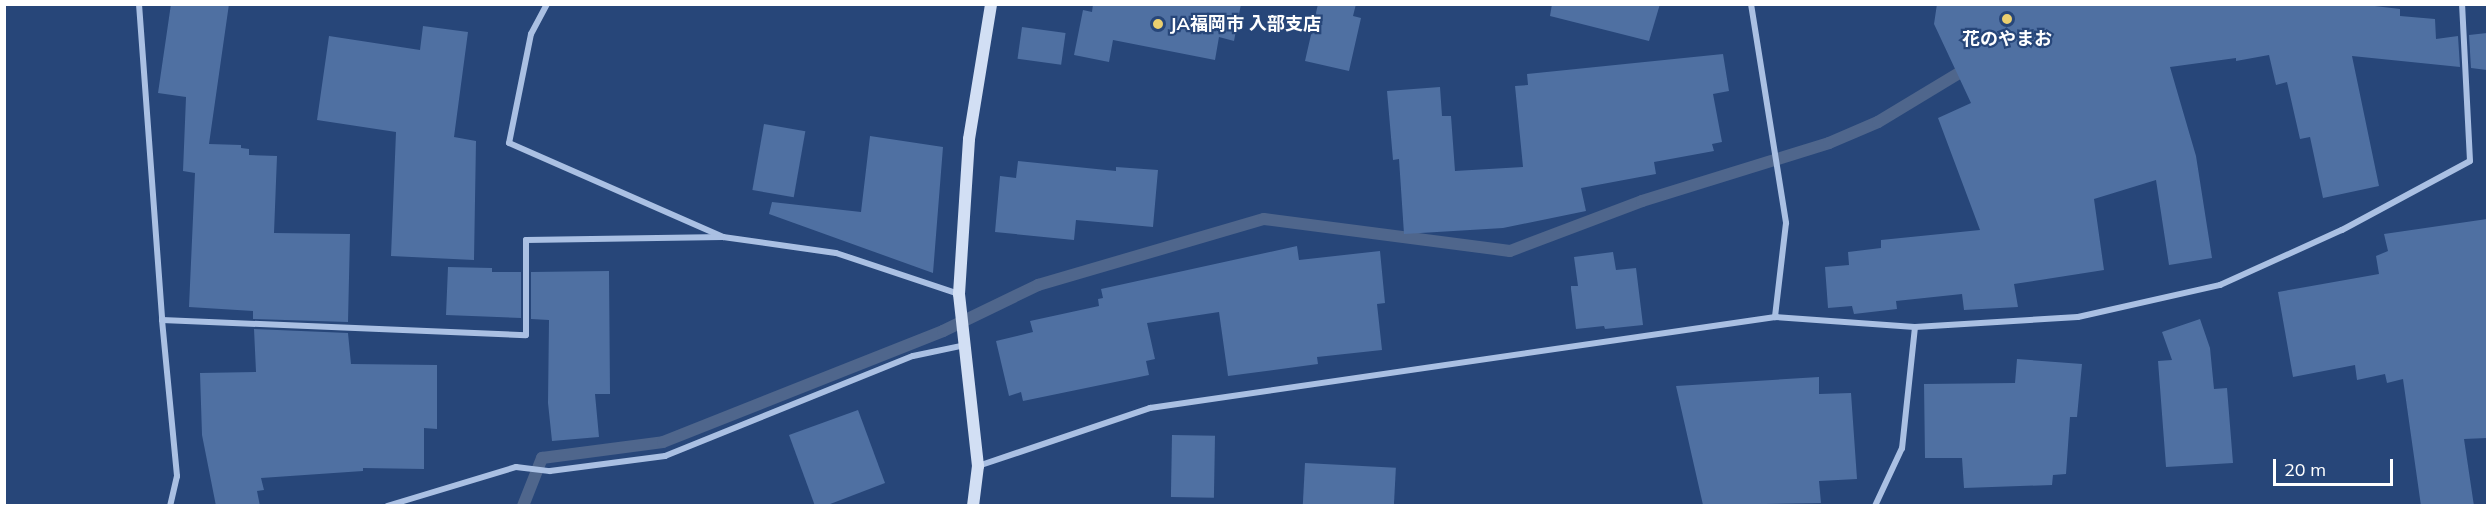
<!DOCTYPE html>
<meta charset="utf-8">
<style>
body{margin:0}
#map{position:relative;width:2492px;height:510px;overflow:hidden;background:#274679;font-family:Mulish,"Noto Sans JP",sans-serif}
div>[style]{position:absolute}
.stream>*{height:12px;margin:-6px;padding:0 6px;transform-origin:6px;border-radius:6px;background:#4f668c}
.building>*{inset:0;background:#4f70a2;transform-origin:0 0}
.street>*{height:6px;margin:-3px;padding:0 3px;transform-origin:3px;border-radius:3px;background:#aac0e3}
.secondary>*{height:12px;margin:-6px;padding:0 6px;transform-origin:6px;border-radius:6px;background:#d2dff4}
.dots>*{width:16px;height:16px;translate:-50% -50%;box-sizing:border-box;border:3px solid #274679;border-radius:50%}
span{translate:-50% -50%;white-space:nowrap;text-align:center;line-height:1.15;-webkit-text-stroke:4.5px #274679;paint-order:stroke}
.poi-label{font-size:18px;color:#fff;font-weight:700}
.left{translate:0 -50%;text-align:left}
.frame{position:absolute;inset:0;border:6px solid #fff;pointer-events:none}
.scale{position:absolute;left:2273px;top:459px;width:120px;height:27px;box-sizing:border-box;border:3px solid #fff;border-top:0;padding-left:8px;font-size:18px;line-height:21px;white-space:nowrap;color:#fff;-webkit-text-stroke:4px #274679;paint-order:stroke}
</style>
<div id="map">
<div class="stream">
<div style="left:523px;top:506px;width:52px;rotate:-68.4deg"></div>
<div style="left:542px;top:458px;width:122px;rotate:-7.5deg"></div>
<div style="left:663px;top:442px;width:301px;rotate:-21.6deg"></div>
<div style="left:943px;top:331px;width:106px;rotate:-25.8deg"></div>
<div style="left:1038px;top:285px;width:235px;rotate:-16.3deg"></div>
<div style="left:1264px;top:219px;width:248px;rotate:7.4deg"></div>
<div style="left:1510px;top:251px;width:141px;rotate:-20.7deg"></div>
<div style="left:1642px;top:201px;width:196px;rotate:-17.2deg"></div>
<div style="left:1829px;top:143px;width:53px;rotate:-23.2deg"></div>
<div style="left:1878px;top:122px;width:109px;rotate:-31.1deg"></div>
</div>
<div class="building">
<div style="clip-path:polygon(171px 4px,229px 4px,209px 144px,241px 145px,241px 148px,249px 149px,249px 155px,277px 156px,274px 233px,350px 234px,348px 322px,253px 319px,253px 311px,189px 307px,195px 173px,183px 171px,186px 97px,158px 93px)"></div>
<div style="clip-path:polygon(1093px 4px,1241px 4px,1234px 41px,1219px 37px,1215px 60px,1113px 40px,1109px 62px,1074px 55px,1083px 10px,1092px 12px)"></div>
<div style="clip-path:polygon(1318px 4px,1356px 4px,1353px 16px,1361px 18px,1349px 71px,1305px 61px)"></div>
<div style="clip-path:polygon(1552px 4px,1660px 4px,1649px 41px,1550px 16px)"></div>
<div style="clip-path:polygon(1937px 4px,2358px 4px,2400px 9px,2400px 16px,2435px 19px,2436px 39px,2458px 36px,2460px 67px,2352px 56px,2379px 186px,2323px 198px,2310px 137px,2300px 139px,2287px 82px,2276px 85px,2269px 55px,2236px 61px,2236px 58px,2170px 67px,2196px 156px,2212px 258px,2169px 265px,2156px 180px,2094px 199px,2104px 270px,2014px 284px,2018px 307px,1964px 310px,1962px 294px,1896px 301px,1897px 309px,1854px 314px,1852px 306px,1828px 308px,1825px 267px,1849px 265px,1848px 252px,1881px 248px,1881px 240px,1980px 230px,1938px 118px,1971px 103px,1934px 24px)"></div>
<div style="clip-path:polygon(423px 26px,468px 32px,454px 137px,476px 141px,474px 260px,391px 256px,396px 132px,317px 120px,329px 36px,420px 50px)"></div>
<div style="left:1022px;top:27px;width:44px;height:32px;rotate:8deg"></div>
<div style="clip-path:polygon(2487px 33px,2487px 70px,2471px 68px,2469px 35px)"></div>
<div style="clip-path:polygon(1723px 54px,1729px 91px,1713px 94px,1722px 142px,1712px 144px,1714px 151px,1654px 162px,1656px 174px,1581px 188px,1586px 211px,1503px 228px,1404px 234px,1399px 159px,1393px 160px,1387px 91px,1440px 87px,1442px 116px,1451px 116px,1455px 171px,1523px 167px,1515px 86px,1528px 85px,1527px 74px)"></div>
<div style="left:764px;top:124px;width:42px;height:67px;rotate:10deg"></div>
<div style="clip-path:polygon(870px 136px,943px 147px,933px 273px,769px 214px,772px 202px,861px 212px)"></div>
<div style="clip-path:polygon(1018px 161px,1116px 171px,1116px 167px,1158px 170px,1153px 227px,1076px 220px,1074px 240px,995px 232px,1000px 176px,1016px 178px)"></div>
<div style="clip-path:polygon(2487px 219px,2487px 438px,2464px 439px,2474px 506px,2421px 506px,2403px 379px,2387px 383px,2385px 374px,2357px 380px,2355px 365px,2293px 377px,2278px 292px,2379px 274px,2376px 256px,2388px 251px,2384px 234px)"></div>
<div style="clip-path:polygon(1297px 246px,1299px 260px,1380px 251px,1385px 303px,1377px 304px,1382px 350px,1317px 357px,1318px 364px,1228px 376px,1219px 312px,1147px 323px,1155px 359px,1146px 361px,1149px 375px,1023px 401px,1021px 392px,1009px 396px,996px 341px,1033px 332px,1030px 321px,1099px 306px,1098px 299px,1103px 298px,1101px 289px)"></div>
<div style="clip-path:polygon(1613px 252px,1616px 270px,1636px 268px,1643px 325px,1605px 329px,1604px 326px,1576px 329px,1571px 289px,1571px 286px,1578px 286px,1574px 257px)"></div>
<div style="clip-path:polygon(448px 267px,492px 268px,492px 272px,521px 272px,521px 318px,446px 315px)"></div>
<div style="clip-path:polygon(609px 271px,610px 394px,595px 394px,599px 437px,552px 441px,548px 403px,549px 320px,531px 319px,531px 272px)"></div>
<div style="clip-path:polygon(2200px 319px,2210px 348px,2214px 389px,2227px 388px,2233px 463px,2166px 467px,2158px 361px,2172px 360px,2162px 332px)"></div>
<div style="clip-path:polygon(254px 329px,348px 333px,351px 364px,437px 365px,437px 429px,424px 428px,424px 469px,363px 468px,363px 471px,261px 478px,264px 490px,257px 491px,260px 506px,216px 506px,202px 435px,200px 373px,256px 372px)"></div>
<div style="clip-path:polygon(2017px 359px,2082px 364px,2077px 417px,2070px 417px,2066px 474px,2053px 475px,2052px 485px,1964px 488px,1962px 458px,1925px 458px,1924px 384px,2015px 383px)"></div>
<div style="clip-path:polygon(1819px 377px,1819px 394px,1851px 393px,1857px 479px,1819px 481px,1821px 503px,1703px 505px,1676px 386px)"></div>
<div style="clip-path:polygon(858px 410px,885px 483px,825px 506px,815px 506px,789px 435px)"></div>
<div style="left:1172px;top:435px;width:43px;height:62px;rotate:1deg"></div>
<div style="left:1305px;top:463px;width:91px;height:43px;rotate:3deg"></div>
</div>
<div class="street">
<div style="left:139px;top:4px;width:317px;rotate:85.8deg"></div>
<div style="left:162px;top:320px;width:157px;rotate:84.5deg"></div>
<div style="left:177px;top:476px;width:31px;rotate:103deg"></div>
<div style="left:547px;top:4px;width:34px;rotate:118deg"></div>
<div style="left:531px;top:34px;width:111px;rotate:101.4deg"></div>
<div style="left:509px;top:143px;width:234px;rotate:23.7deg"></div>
<div style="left:723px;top:237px;width:114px;rotate:8.1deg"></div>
<div style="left:836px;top:253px;width:130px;rotate:18.4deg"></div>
<div style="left:1751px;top:4px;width:222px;rotate:80.9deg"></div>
<div style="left:1786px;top:223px;width:95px;rotate:96.7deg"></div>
<div style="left:1775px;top:317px;width:140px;rotate:4.1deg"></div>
<div style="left:1915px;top:327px;width:122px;rotate:96.1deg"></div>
<div style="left:1902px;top:448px;width:64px;rotate:115deg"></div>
<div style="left:162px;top:320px;width:364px;rotate:2.4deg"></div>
<div style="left:526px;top:335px;width:95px;rotate:-90deg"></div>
<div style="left:526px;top:240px;width:197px;rotate:-0.9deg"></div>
<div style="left:1915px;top:327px;width:163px;rotate:-3.5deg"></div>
<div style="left:2078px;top:317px;width:146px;rotate:-12.7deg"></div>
<div style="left:2220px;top:285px;width:134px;rotate:-24.3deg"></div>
<div style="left:2342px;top:230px;width:145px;rotate:-28.3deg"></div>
<div style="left:2470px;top:161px;width:157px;rotate:-92.9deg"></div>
<div style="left:978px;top:466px;width:182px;rotate:-18.6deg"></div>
<div style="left:1150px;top:408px;width:632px;rotate:-8.28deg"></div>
<div style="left:387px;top:506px;width:135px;rotate:-16.8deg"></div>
<div style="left:516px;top:467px;width:34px;rotate:7deg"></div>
<div style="left:550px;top:471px;width:116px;rotate:-7.4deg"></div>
<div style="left:665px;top:456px;width:267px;rotate:-22deg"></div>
<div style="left:913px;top:356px;width:53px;rotate:-11.9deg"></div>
</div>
<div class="secondary">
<div style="left:973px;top:506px;width:40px;rotate:-82.9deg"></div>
<div style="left:978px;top:466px;width:173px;rotate:-96.3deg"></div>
<div style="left:959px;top:294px;width:155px;rotate:-86.3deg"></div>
<div style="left:969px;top:139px;width:137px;rotate:-80.7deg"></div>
</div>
<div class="dots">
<div style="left:2007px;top:19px;background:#ebcf6f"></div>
<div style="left:1158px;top:24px;background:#ebcf6f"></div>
</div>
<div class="poi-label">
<span class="left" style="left:1170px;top:24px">JA福岡市 入部支店</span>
<span style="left:2007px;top:39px">花のやまお</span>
</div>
<div class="frame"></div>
<div class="scale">20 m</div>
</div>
